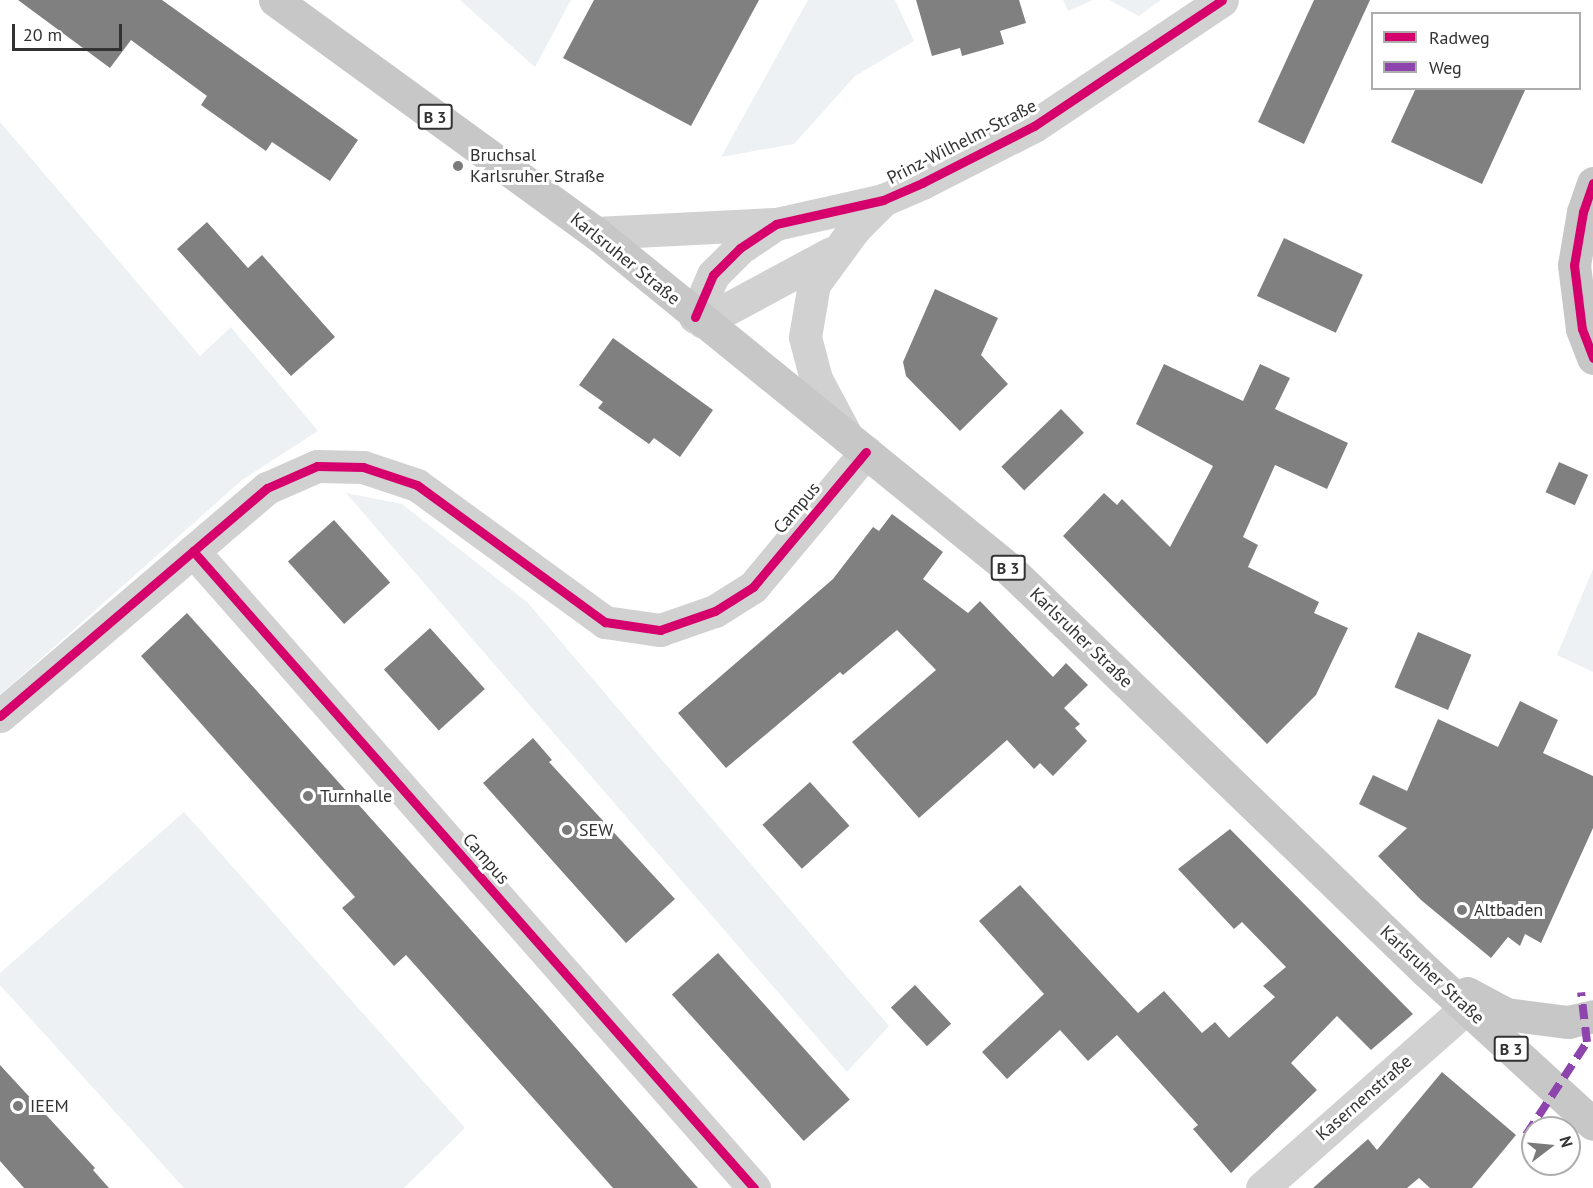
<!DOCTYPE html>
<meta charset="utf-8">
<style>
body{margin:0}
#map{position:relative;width:1593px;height:1188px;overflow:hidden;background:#fff;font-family:"PT Sans",sans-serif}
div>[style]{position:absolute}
.green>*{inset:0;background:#edf1f4}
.building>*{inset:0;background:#808080;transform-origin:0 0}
.minor>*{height:33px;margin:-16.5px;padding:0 16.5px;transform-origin:16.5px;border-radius:16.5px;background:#d1d1d1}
.major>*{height:33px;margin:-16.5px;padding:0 16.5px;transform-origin:16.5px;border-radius:16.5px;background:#c7c7c7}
.quiet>*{height:8px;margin-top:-4px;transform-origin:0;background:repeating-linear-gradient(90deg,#8e44ad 0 15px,transparent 0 23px)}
.cycleway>*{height:9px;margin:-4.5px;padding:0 4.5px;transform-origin:4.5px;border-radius:4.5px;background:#d6006c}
.dots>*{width:16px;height:16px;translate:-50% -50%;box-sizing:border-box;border:3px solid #fff;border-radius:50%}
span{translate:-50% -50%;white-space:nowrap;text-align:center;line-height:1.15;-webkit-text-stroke:6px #fff;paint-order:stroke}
.shield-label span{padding:2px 4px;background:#fff;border:2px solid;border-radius:4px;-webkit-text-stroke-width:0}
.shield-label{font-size:16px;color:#323232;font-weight:700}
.street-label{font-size:18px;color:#323232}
.poi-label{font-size:18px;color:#323232}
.left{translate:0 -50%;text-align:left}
.legend{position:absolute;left:1371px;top:12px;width:210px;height:78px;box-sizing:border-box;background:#fff;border:2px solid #adadad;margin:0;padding:8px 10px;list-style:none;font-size:18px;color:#323232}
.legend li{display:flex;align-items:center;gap:12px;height:30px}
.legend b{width:30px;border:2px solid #adadad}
.north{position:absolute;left:1521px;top:1116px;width:60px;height:60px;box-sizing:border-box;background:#fff;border:2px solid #adadad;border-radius:50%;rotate:74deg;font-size:16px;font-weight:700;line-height:24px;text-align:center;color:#323232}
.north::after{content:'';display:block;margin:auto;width:21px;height:27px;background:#7a7a7a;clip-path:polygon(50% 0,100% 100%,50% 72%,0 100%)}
.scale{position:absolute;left:12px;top:24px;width:110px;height:27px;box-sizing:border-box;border:3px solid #323232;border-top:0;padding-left:8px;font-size:18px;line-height:21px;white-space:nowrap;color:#323232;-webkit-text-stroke:4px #fff;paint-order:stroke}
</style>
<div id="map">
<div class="green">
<div style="clip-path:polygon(460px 0,571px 0,535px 67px)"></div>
<div style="clip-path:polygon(808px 0,895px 0,914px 41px,855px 76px,794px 144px,721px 157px)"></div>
<div style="clip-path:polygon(1063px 0,1093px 0,1068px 11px)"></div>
<div style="clip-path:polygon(1109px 0,1161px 0,1139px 16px)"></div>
<div style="clip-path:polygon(0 122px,200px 356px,231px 327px,318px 431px,242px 480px,0 695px)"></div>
<div style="clip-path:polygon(346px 493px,402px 504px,528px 603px,889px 1026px,847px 1072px)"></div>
<div style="clip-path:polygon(1593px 569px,1593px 672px,1557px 655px)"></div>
<div style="clip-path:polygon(184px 812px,465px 1128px,404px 1188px,184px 1188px,0 985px,0 973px)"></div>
</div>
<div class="building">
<div style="clip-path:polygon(18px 0,162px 0,358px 140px,330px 181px,272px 142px,266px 151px,201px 105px,207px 96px,131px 40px,110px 68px)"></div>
<div style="clip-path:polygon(594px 0,759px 0,691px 126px,563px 58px)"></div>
<div style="clip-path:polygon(916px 0,1019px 0,1026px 23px,1000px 31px,1004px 44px,962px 56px,960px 48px,932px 56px)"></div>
<div style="clip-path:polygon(1314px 0,1370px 0,1304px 144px,1258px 122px)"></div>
<div style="clip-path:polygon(1416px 88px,1526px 88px,1482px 184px,1391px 142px)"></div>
<div style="clip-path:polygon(207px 222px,248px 268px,262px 255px,335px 337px,291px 376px,177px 249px)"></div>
<div style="left:1284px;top:238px;width:87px;height:64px;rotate:25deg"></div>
<div style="clip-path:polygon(935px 289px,998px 318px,981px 355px,1008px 384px,960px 431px,906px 376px,903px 362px)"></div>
<div style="clip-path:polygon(613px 338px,713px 410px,680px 457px,654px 438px,649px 444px,598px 408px,603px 402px,579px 385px)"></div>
<div style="clip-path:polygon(1164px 364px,1243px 401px,1260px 364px,1290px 378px,1275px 409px,1348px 443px,1327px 489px,1275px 465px,1243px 537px,1258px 545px,1248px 567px,1319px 602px,1314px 613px,1348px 628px,1316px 695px,1267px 744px,1063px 536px,1104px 493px,1117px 505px,1122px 499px,1170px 547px,1213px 466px,1136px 424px)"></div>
<div style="left:1061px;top:409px;width:33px;height:83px;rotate:46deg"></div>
<div style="left:1559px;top:462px;width:32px;height:33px;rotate:24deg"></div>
<div style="clip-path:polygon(892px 514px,943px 552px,923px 579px,968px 613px,980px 601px,1053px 677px,1066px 663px,1088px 685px,1064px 708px,1080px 724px,1075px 728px,1087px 741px,1053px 776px,1040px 763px,1034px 769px,1007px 740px,919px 818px,852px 742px,936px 670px,897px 630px,843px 675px,840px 672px,726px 768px,678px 713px,833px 579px,873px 527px,879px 531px)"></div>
<div style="left:334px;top:520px;width:84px;height:62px;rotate:48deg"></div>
<div style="clip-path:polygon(187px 613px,546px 1014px,698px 1188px,613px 1188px,406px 955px,394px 966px,342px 908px,355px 897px,141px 656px)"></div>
<div style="left:430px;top:628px;width:82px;height:62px;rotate:48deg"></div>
<div style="left:1418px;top:632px;width:58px;height:60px;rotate:23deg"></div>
<div style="clip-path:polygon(1520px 701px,1558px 720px,1543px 753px,1593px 776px,1593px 828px,1541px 943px,1525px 934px,1520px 946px,1508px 937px,1491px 958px,1421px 900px,1378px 856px,1407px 828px,1359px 804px,1373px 775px,1407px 791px,1438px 719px,1498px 747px)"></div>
<div style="clip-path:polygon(533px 738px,552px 760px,549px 762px,675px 899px,626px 943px,483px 783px)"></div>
<div style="left:810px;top:782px;width:59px;height:64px;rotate:48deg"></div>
<div style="clip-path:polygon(1230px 829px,1413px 1014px,1371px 1050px,1337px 1016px,1291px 1063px,1317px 1090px,1231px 1173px,1193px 1129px,1198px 1125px,1117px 1035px,1088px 1061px,1060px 1030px,1007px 1079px,982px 1052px,1044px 994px,979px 921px,1020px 885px,1138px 1013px,1164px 991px,1202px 1033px,1215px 1022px,1229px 1038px,1275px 997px,1263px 986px,1286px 967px,1242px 922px,1234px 929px,1178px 869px)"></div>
<div style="left:718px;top:953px;width:197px;height:62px;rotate:48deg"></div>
<div style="left:915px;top:985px;width:53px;height:33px;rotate:47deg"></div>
<div style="clip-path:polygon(0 1065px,95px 1168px,93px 1170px,109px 1188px,24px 1188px,0 1161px)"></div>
<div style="clip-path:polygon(1442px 1072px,1516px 1135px,1472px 1188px,1430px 1188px,1419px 1178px,1407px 1188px,1313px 1188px,1368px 1139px,1377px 1150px)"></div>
</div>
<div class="minor">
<div style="left:596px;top:233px;width:178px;rotate:-2.9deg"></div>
<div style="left:695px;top:317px;width:46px;rotate:-66.8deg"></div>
<div style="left:713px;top:275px;width:38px;rotate:-45deg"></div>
<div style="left:740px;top:248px;width:43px;rotate:-33.7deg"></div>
<div style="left:776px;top:224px;width:110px;rotate:-12.6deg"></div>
<div style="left:883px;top:200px;width:43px;rotate:-23.6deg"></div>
<div style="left:922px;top:183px;width:126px;rotate:-27deg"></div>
<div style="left:1034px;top:126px;width:226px;rotate:-33.8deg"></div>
<div style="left:703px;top:322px;width:145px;rotate:-28.3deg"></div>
<div style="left:847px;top:437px;width:66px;rotate:-118.1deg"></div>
<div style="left:816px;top:379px;width:43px;rotate:-104.7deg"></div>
<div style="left:805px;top:337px;width:54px;rotate:-80.4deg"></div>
<div style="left:814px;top:284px;width:69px;rotate:-53.8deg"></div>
<div style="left:855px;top:228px;width:40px;rotate:-45deg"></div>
<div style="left:193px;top:551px;width:849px;rotate:48.63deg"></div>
<div style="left:0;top:716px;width:351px;rotate:-40.5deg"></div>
<div style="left:267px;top:488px;width:55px;rotate:-23.7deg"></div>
<div style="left:317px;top:466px;width:46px;rotate:1.2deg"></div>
<div style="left:363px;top:467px;width:57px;rotate:18.4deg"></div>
<div style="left:417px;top:485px;width:233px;rotate:36.1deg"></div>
<div style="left:605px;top:622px;width:56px;rotate:8.3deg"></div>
<div style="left:660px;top:630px;width:58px;rotate:-19.1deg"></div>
<div style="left:715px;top:611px;width:45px;rotate:-32.3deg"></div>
<div style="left:753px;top:587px;width:176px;rotate:-50.1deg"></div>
<div style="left:1262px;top:1188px;width:272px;rotate:-41.4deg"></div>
</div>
<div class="major">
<div style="left:275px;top:0;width:397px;rotate:36deg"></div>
<div style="left:596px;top:233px;width:530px;rotate:39.1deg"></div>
<div style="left:1007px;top:567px;width:582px;rotate:43.96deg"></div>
<div style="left:1426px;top:971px;width:226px;rotate:42.5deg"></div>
<div style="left:1593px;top:183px;width:31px;rotate:109deg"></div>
<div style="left:1583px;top:212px;width:54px;rotate:99.6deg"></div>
<div style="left:1574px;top:265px;width:64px;rotate:82.9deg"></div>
<div style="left:1582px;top:329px;width:31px;rotate:69deg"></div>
<div style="left:1467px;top:993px;width:44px;rotate:28.3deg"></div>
<div style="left:1506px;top:1014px;width:63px;rotate:7.4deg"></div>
<div style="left:1568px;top:1022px;width:26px;rotate:-13deg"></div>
</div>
<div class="quiet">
<div style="left:1526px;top:1135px;width:111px;rotate:-56.7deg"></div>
<div style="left:1587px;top:1042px;width:50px;rotate:-96.8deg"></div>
</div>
<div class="cycleway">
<div style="left:1593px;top:183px;width:31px;rotate:109deg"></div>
<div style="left:1583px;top:212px;width:54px;rotate:99.6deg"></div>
<div style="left:1574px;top:265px;width:64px;rotate:82.9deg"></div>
<div style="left:1582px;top:329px;width:31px;rotate:69deg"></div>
<div style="left:695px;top:317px;width:46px;rotate:-66.8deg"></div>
<div style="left:713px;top:275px;width:38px;rotate:-45deg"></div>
<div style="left:740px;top:248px;width:43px;rotate:-33.7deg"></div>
<div style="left:776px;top:224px;width:110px;rotate:-12.6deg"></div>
<div style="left:883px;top:200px;width:43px;rotate:-23.6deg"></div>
<div style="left:922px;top:183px;width:126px;rotate:-27deg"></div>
<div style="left:1034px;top:126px;width:226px;rotate:-33.8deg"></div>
<div style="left:193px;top:551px;width:849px;rotate:48.63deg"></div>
<div style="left:0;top:716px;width:351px;rotate:-40.5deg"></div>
<div style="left:267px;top:488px;width:55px;rotate:-23.7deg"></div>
<div style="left:317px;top:466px;width:46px;rotate:1.2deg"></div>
<div style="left:363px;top:467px;width:57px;rotate:18.4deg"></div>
<div style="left:417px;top:485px;width:233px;rotate:36.1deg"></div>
<div style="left:605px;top:622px;width:56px;rotate:8.3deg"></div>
<div style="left:660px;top:630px;width:58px;rotate:-19.1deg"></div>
<div style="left:715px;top:611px;width:45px;rotate:-32.3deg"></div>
<div style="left:753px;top:587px;width:176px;rotate:-50.1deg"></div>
</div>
<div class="dots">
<div style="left:458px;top:166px;background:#7a7a7a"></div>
<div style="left:308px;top:796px;background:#7a7a7a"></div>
<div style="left:567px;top:830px;background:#7a7a7a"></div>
<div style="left:1462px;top:910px;background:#7a7a7a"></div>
<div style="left:18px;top:1106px;background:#7a7a7a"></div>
</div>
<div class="shield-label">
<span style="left:435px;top:117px">B 3</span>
<span style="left:1008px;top:568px">B 3</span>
<span style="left:1511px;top:1049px">B 3</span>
</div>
<div class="street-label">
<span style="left:962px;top:142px;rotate:-27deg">Prinz-Wilhelm-Straße</span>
<span style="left:625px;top:259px;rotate:39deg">Karlsruher Straße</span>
<span style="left:797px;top:508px;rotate:-50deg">Campus</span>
<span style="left:1081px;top:638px;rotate:44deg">Karlsruher Straße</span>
<span style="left:486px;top:859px;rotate:49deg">Campus</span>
<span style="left:1432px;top:975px;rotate:43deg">Karlsruher Straße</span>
<span style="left:1364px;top:1098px;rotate:-41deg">Kasernenstraße</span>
</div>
<div class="poi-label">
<span class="left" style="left:470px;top:166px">Bruchsal<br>Karlsruher Straße</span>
<span class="left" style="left:320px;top:796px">Turnhalle</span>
<span class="left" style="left:579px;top:830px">SEW</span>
<span class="left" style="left:1474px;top:910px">Altbaden</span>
<span class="left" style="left:30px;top:1106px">IEEM</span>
</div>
<ul class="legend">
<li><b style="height:8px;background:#d6006c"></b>Radweg</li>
<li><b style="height:8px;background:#8e44ad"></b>Weg</li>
</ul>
<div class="north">N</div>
<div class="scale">20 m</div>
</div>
